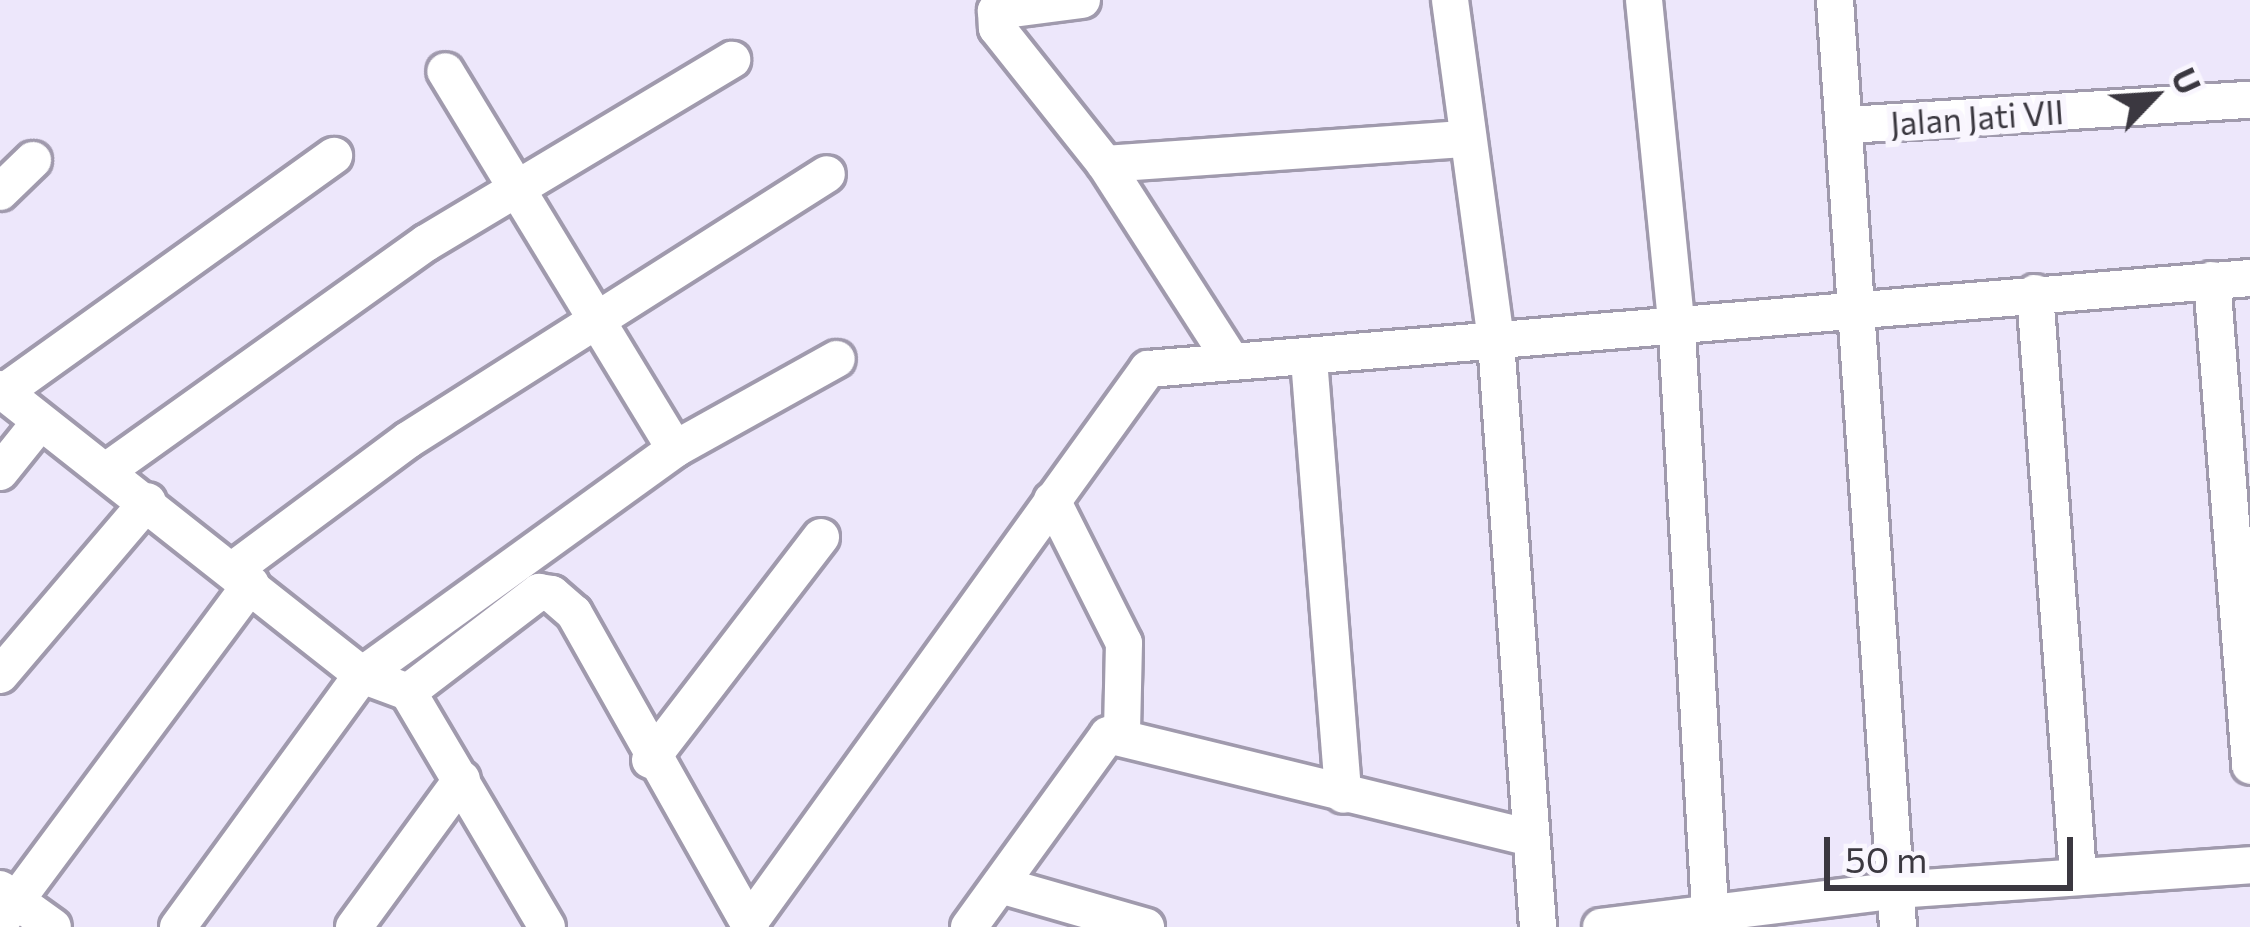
<!DOCTYPE html>
<style>
body{margin:0}
#map{position:relative;width:2250px;height:927px;overflow:hidden;background:#ede7fb;font-family:Commissioner,sans-serif}
div>[style]{position:absolute}
.roads{filter:drop-shadow(3px 0 #a09aad) drop-shadow(-3px 0 #a09aad) drop-shadow(0 3px #a09aad) drop-shadow(0 -3px #a09aad)}
.street>*{height:36px;margin:-18px;padding:0 18px;transform-origin:18px;border-radius:18px;background:#fff}
span{translate:-50% -50%;white-space:nowrap;text-align:center;line-height:1.15;-webkit-text-stroke:12px #f9f6fe;paint-order:stroke}
.street-label{font-size:33px;color:#3b3840}
.north{position:absolute;left:2094px;top:36px;width:120px;height:120px;-webkit-text-stroke:9px #f9f6fe;paint-order:stroke;rotate:65deg;font-size:33px;font-weight:700;line-height:48px;text-align:center;color:#3b3840}
.north::after{content:'';display:block;margin:auto;width:42px;height:54px;background:#3b3840;clip-path:polygon(50% 0,100% 100%,50% 72%,0 100%)}
.scale{position:absolute;left:1824px;top:837px;width:249px;height:54px;box-sizing:border-box;border:6px solid #3b3840;border-top:0;padding-left:15px;font-size:36px;line-height:42px;white-space:nowrap;color:#3b3840;-webkit-text-stroke:9px #f9f6fe;paint-order:stroke}
</style>
<div id="map">
<div class="roads">
<div class="street">
<div style="left:1082px;top:0;width:87px;rotate:172.7deg"></div>
<div style="left:996px;top:11px;width:17px;rotate:87deg"></div>
<div style="left:997px;top:28px;width:174px;rotate:51.5deg"></div>
<div style="left:1105px;top:164px;width:229px;rotate:57.3deg"></div>
<div style="left:1450px;top:0;width:344px;rotate:82.3deg"></div>
<div style="left:1496px;top:341px;width:588px;rotate:85.9deg"></div>
<div style="left:1644px;top:0;width:334px;rotate:84.3deg"></div>
<div style="left:1677px;top:332px;width:579px;rotate:86.73deg"></div>
<div style="left:1835px;top:0;width:929px;rotate:86.11deg"></div>
<div style="left:1848px;top:125px;width:403px;rotate:-3.6deg"></div>
<div style="left:1105px;top:164px;width:359px;rotate:-4deg"></div>
<div style="left:0;top:192px;width:46px;rotate:-44.1deg"></div>
<div style="left:2212px;top:280px;width:487px;rotate:85.5deg"></div>
<div style="left:2035px;top:293px;width:583px;rotate:85.77deg"></div>
<div style="left:1309px;top:359px;width:437px;rotate:85.5deg"></div>
<div style="left:0;top:389px;width:461px;rotate:38.3deg"></div>
<div style="left:362px;top:675px;width:49px;rotate:20.3deg"></div>
<div style="left:408px;top:692px;width:273px;rotate:59.4deg"></div>
<div style="left:4px;top:392px;width:406px;rotate:-35.6deg"></div>
<div style="left:675px;top:449px;width:185px;rotate:-29.1deg"></div>
<div style="left:109px;top:469px;width:389px;rotate:-35.5deg"></div>
<div style="left:426px;top:243px;width:357px;rotate:-30.9deg"></div>
<div style="left:0;top:472px;width:58px;rotate:-51.3deg"></div>
<div style="left:1052px;top:500px;width:160px;rotate:63.3deg"></div>
<div style="left:1124px;top:643px;width:90px;rotate:91.3deg"></div>
<div style="left:233px;top:570px;width:218px;rotate:-36.6deg"></div>
<div style="left:408px;top:440px;width:496px;rotate:-32.4deg"></div>
<div style="left:0;top:675px;width:228px;rotate:-49.6deg"></div>
<div style="left:408px;top:692px;width:165px;rotate:-37.4deg"></div>
<div style="left:539px;top:592px;width:13px;rotate:9deg"></div>
<div style="left:552px;top:594px;width:29px;rotate:41deg"></div>
<div style="left:574px;top:613px;width:360px;rotate:60.6deg"></div>
<div style="left:650px;top:760px;width:281px;rotate:-52.5deg"></div>
<div style="left:1000px;top:885px;width:152px;rotate:16deg"></div>
<div style="left:0;top:889px;width:65px;rotate:35.6deg"></div>
<div style="left:0;top:922px;width:421px;rotate:-53.4deg"></div>
<div style="left:749px;top:923px;width:683px;rotate:-54.24deg"></div>
<div style="left:1148px;top:369px;width:1106px;rotate:-4.72deg"></div>
<div style="left:178px;top:927px;width:312px;rotate:-53.9deg"></div>
<div style="left:362px;top:675px;width:386px;rotate:-35.8deg"></div>
<div style="left:675px;top:449px;width:442px;rotate:-121.3deg"></div>
<div style="left:354px;top:927px;width:183px;rotate:-53.9deg"></div>
<div style="left:969px;top:927px;width:237px;rotate:-54.1deg"></div>
<div style="left:1108px;top:735px;width:430px;rotate:13.7deg"></div>
<div style="left:1601px;top:927px;width:297px;rotate:-7.1deg"></div>
<div style="left:1896px;top:890px;width:355px;rotate:-4deg"></div>
</div>
</div>
<div class="street-label">
<span style="left:1977px;top:117px;rotate:-4deg">Jalan Jati VII</span>
</div>
<div class="north">U</div>
<div class="scale">50 m</div>
</div>
